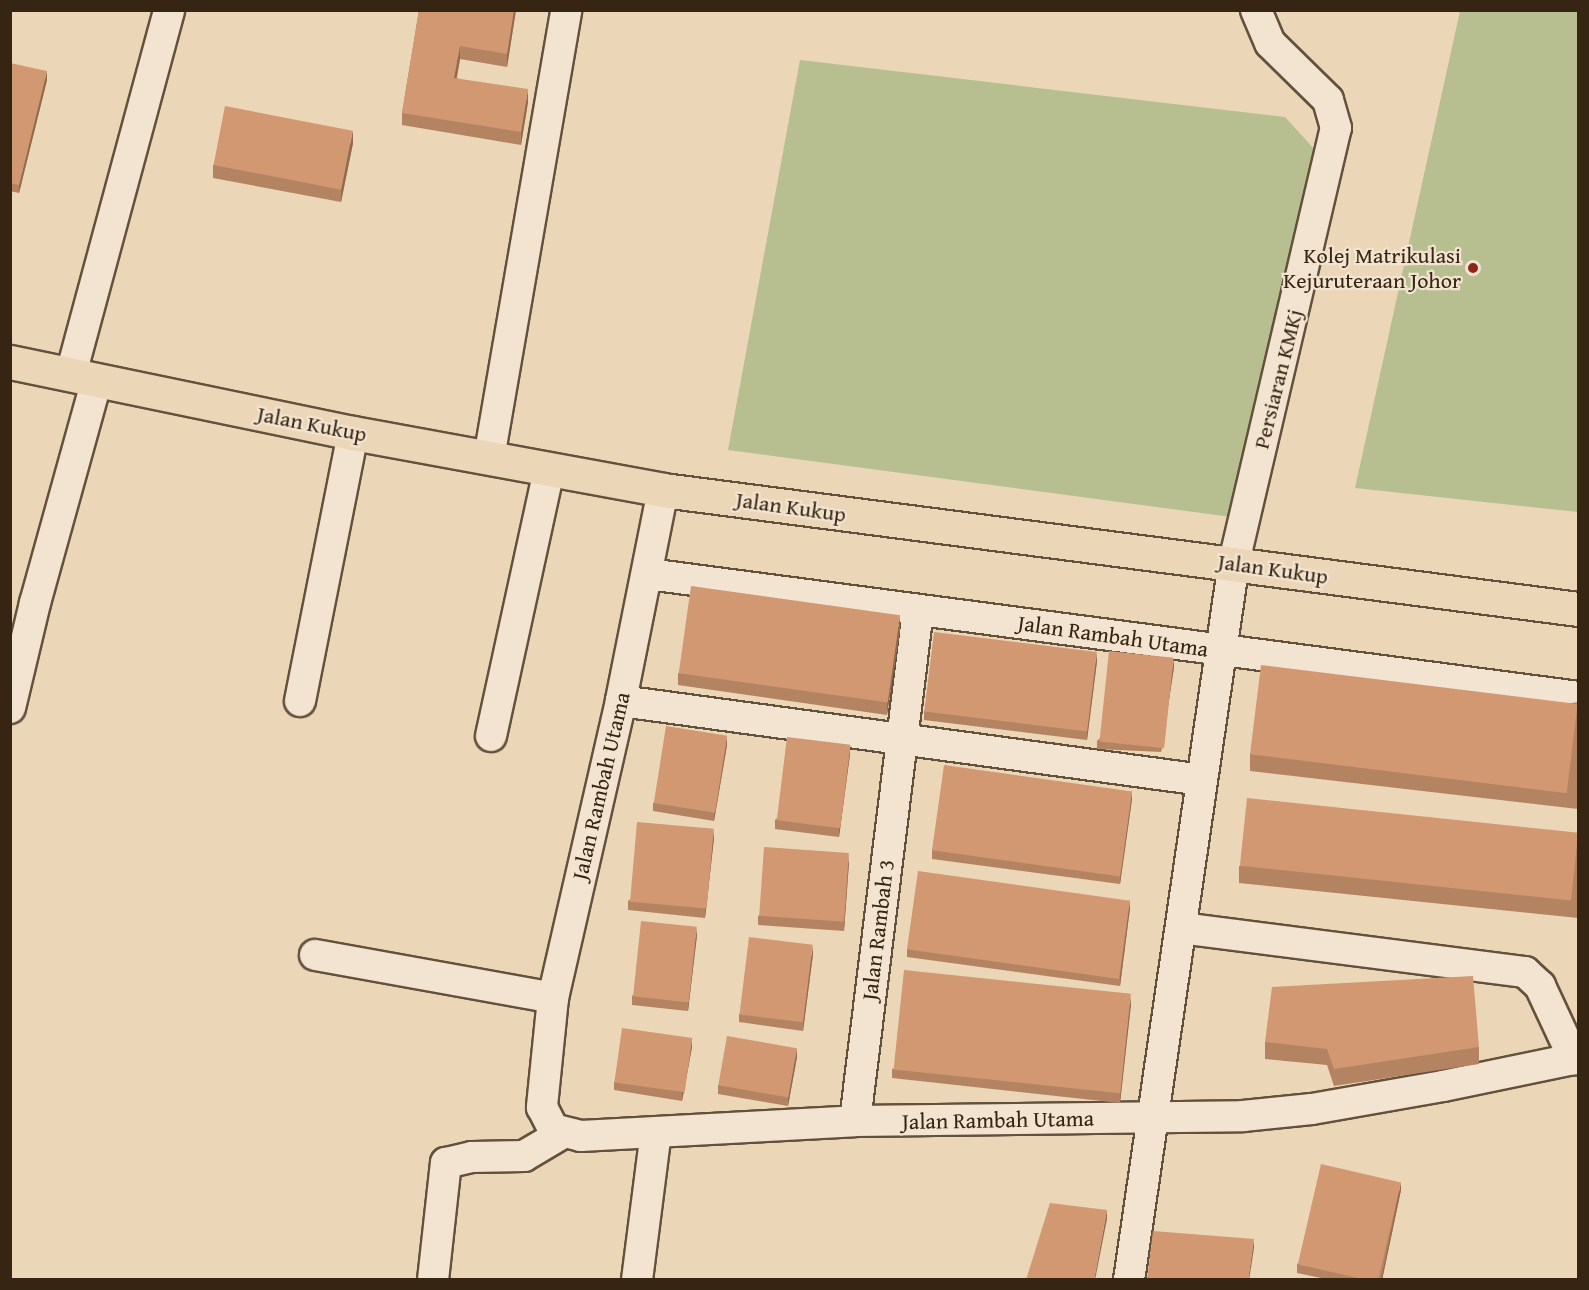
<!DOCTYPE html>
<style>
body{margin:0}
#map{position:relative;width:1589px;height:1290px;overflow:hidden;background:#ebd6b8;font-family:"Gentium Book Plus",serif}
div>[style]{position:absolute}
.green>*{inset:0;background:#b7be8f}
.roads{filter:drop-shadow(2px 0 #63513c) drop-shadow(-2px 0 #63513c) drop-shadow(0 2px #63513c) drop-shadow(0 -2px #63513c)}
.minor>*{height:30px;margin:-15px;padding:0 15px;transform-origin:15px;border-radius:15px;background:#f2e4d1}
.major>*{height:33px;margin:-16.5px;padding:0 16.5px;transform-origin:16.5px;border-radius:16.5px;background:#ebd6b8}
.wall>*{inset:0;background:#b48362}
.shaded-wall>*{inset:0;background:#926a50}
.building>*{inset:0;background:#d19872;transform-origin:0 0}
.dots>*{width:16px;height:16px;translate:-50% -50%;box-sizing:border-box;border:3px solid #f2e4d1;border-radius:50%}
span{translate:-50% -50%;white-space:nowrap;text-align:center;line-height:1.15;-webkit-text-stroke:4.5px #f2e4d1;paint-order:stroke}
.poi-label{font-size:22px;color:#362512}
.right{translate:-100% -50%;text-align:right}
.street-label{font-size:22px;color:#362512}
.frame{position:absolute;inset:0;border:12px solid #362512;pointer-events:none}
</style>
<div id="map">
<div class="green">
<div style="clip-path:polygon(1460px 11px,1578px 11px,1578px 512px,1355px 488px)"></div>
<div style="clip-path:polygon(800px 60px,1285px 117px,1326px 162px,1239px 518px,728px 450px)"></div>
</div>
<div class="roads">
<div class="minor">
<div style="left:71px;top:374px;width:377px;rotate:-74.9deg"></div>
<div style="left:489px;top:458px;width:455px;rotate:-80.2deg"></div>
<div style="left:663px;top:490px;width:215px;rotate:101.3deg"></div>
<div style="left:621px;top:701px;width:305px;rotate:102.9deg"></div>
<div style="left:553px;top:998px;width:110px;rotate:95.8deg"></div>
<div style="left:542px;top:1107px;width:25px;rotate:63deg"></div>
<div style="left:553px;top:1129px;width:29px;rotate:14deg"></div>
<div style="left:581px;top:1136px;width:274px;rotate:-3.1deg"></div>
<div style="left:855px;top:1121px;width:388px;rotate:-0.7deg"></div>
<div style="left:1243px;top:1116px;width:69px;rotate:-5.8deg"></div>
<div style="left:1312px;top:1109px;width:133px;rotate:-10deg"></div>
<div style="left:1443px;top:1086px;width:138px;rotate:-11.7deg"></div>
<div style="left:648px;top:574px;width:938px;rotate:7.53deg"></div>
<div style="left:300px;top:701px;width:273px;rotate:-78.8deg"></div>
<div style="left:621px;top:701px;width:586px;rotate:7.74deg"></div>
<div style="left:10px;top:708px;width:108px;rotate:-76.6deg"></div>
<div style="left:35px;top:603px;width:231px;rotate:-74.5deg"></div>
<div style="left:491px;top:736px;width:272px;rotate:-77.7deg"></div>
<div style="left:1181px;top:928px;width:347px;rotate:7.3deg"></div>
<div style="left:1525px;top:972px;width:21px;rotate:43deg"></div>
<div style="left:1540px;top:986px;width:81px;rotate:65deg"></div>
<div style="left:315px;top:955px;width:242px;rotate:10.2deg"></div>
<div style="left:855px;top:1121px;width:515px;rotate:-82.97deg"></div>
<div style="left:433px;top:1280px;width:118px;rotate:-83.7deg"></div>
<div style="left:446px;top:1163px;width:27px;rotate:-13deg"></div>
<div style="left:472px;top:1157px;width:52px;rotate:-1.1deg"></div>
<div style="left:524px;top:1156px;width:45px;rotate:-30.5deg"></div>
<div style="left:637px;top:1280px;width:149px;rotate:-82.7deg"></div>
<div style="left:1129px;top:1280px;width:726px;rotate:-81.68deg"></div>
<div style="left:1234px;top:562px;width:446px;rotate:-76.8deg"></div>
<div style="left:1336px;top:128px;width:29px;rotate:-106deg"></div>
<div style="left:1328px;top:100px;width:81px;rotate:-135.5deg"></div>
<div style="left:1270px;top:43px;width:36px;rotate:-113deg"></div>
</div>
<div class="major">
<div style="left:10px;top:362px;width:350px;rotate:11.7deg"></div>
<div style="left:353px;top:433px;width:315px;rotate:10.4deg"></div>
<div style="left:663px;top:490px;width:923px;rotate:7.41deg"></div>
</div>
</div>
<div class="wall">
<div style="clip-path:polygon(419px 10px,516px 10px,507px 67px,460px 59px,457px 78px,528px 102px,521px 145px,402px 125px,402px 113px)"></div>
<div style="clip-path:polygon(10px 63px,47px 80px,19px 193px,10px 191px)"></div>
<div style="clip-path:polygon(353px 143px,341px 202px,213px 178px,213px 165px)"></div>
<div style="clip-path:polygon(900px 628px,887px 715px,678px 685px,678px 673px)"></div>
<div style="clip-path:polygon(1097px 661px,1087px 740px,924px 720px,924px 711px)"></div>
<div style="clip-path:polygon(1174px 667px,1161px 752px,1097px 749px,1097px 741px)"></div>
<div style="clip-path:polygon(1578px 702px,1578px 809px,1250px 771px,1250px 754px)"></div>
<div style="clip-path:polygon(727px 745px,714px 821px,653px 811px,653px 803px)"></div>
<div style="clip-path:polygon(850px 754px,839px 837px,775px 829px,775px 820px)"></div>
<div style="clip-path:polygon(1132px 799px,1120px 884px,932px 859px,932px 850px)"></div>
<div style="clip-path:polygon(1578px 833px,1578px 918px,1239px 883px,1239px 866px)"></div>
<div style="clip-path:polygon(714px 838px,705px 918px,628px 910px,628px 901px)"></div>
<div style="clip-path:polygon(849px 862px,844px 931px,758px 925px,758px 916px)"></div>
<div style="clip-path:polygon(1130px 908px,1120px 986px,907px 957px,907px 949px)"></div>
<div style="clip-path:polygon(697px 935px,688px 1011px,632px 1005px,632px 996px)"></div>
<div style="clip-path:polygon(813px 954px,803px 1031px,739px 1022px,739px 1014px)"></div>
<div style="clip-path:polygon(1131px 1004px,1120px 1103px,892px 1078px,892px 1069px)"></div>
<div style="clip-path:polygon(1265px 1042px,1479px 1047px,1479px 1064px,1334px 1086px,1327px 1065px,1265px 1059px)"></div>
<div style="clip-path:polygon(692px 1047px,682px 1101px,614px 1090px,614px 1082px)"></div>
<div style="clip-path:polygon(797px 1057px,788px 1106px,718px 1094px,718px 1085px)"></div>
<div style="clip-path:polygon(1401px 1190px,1382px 1280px,1331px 1280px,1297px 1273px,1297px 1264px)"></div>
</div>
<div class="shaded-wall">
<div style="clip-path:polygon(514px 10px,516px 10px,507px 67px,507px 54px)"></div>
<div style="clip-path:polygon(460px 46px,460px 59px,454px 90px,454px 78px)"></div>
<div style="clip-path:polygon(47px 71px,47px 80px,19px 193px,19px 185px)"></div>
<div style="clip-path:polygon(528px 89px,528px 102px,521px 145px,521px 132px)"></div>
<div style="clip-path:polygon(353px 130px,353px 143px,341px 202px,341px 189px)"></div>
<div style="clip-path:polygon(900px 615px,900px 628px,887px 715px,887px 702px)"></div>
<div style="clip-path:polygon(1097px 652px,1097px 661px,1087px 740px,1087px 732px)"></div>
<div style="clip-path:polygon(1174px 658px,1174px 667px,1161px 752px,1161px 743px)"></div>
<div style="clip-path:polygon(727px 736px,727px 745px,714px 821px,714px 813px)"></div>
<div style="clip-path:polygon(850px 745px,850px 754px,839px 837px,839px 828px)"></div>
<div style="clip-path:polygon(1132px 790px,1132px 799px,1120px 884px,1120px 875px)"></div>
<div style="clip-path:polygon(714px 829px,714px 838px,705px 918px,705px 909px)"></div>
<div style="clip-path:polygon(849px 853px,849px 862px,844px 931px,844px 922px)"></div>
<div style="clip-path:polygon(1130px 899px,1130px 908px,1120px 986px,1120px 977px)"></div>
<div style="clip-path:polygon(697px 927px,697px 935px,688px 1011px,688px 1003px)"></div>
<div style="clip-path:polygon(813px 945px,813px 954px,803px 1031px,803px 1022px)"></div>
<div style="clip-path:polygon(1131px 995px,1131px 1004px,1120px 1103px,1120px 1094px)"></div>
<div style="clip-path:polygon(692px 1038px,692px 1047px,682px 1101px,682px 1092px)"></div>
<div style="clip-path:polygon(797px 1048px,797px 1057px,788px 1106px,788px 1097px)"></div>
<div style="clip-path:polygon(1401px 1182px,1401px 1190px,1382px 1280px,1381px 1280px)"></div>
<div style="clip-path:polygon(1107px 1210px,1107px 1219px,1095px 1280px,1094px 1280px)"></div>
<div style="clip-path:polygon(1254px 1239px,1254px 1248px,1249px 1280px,1248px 1280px)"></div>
</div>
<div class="building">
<div style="clip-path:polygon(419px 10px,514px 10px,507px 54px,460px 46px,454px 78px,528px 89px,521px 132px,402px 113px)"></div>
<div style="clip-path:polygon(10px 63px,47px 71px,19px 185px,10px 183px)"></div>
<div style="left:225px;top:106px;width:130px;height:60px;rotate:11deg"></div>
<div style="left:691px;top:586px;width:211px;height:88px;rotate:8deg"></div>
<div style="left:934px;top:632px;width:164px;height:80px;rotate:7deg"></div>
<div style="left:1109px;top:651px;width:65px;height:91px;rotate:6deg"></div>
<div style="left:1261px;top:665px;width:319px;height:90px;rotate:7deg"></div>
<div style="left:666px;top:726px;width:62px;height:78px;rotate:9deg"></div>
<div style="left:787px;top:737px;width:64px;height:84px;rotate:7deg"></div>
<div style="left:944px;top:765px;width:190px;height:86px;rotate:8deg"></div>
<div style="left:1247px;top:798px;width:333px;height:68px;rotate:6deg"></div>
<div style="left:637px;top:822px;width:77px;height:80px;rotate:5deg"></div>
<div style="left:764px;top:847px;width:85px;height:69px;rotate:4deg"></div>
<div style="left:918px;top:871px;width:214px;height:79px;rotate:8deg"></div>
<div style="left:641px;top:921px;width:56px;height:76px;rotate:6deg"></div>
<div style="left:749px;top:937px;width:64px;height:78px;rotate:7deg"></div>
<div style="left:904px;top:970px;width:228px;height:100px;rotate:6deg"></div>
<div style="clip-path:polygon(1473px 976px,1479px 1047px,1334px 1069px,1327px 1049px,1265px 1042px,1272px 987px)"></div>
<div style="left:622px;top:1028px;width:71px;height:55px;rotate:8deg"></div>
<div style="left:727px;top:1036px;width:71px;height:50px;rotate:10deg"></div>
<div style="left:1321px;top:1164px;width:82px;height:103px;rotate:13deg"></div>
<div style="clip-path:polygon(1050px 1203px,1107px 1210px,1094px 1280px,1026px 1280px)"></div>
<div style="clip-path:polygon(1153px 1231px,1254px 1239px,1248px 1280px,1147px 1280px)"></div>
</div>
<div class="dots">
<div style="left:1473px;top:268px;background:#8f2418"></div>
</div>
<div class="poi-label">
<span class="right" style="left:1461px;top:268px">Kolej Matrikulasi<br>Kejuruteraan Johor</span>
</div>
<div class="street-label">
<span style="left:1278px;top:379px;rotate:-76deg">Persiaran KMKj</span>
<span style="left:312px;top:424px;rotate:11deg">Jalan Kukup</span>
<span style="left:791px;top:507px;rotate:8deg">Jalan Kukup</span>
<span style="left:1273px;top:569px;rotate:8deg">Jalan Kukup</span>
<span style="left:1113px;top:636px;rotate:8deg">Jalan Rambah Utama</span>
<span style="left:601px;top:786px;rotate:-77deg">Jalan Rambah Utama</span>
<span style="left:878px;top:930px;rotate:-83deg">Jalan Rambah 3</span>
<span style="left:998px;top:1120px;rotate:-1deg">Jalan Rambah Utama</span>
</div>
<div class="frame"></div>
</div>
